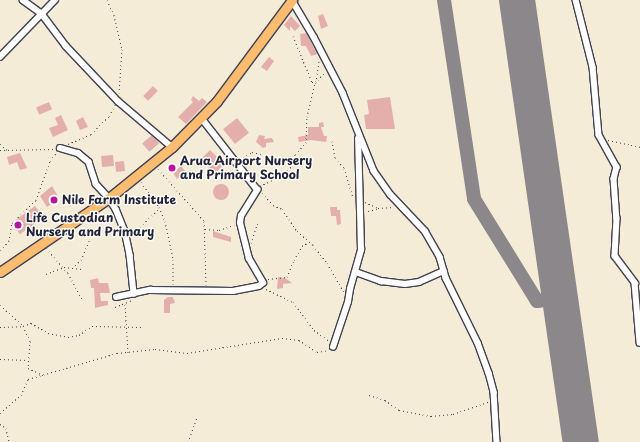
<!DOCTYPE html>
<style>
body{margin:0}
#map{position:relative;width:640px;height:442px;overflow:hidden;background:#f5ecd8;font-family:"Playpen Sans",sans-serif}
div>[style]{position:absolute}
.taxiway>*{height:14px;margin:-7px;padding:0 7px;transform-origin:7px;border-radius:7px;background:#8c878a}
.runway>*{height:36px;margin:-18px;padding:0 18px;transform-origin:18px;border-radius:18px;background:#8c878a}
.building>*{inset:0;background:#e4afab;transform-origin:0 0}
.round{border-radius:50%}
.path>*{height:1px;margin-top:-0.5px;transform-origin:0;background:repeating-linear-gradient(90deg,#424053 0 1px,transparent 0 4px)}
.roads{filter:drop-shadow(1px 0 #424053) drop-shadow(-1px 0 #424053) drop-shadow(0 1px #424053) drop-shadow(0 -1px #424053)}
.minor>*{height:5.5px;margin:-2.75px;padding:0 2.75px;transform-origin:2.75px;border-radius:2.75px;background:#fff}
.primary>*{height:9px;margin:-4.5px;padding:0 4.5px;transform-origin:4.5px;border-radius:4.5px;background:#fdbc6f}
.dots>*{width:11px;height:11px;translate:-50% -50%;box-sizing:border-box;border:2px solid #fdfcf7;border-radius:50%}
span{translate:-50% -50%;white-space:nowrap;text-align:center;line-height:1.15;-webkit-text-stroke:3px #fdfcf7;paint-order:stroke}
.poi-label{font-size:12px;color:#22223b;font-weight:700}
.left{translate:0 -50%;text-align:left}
</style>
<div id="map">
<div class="taxiway">
<div style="left:444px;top:0;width:201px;rotate:81.4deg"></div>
<div style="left:474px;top:199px;width:120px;rotate:58.3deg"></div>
<div style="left:537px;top:301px;width:23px;rotate:-7deg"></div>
</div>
<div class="runway">
<div style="left:517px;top:0;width:447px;rotate:81.8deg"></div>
</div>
<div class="building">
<div style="clip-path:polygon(323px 14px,328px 26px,321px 29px,318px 16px)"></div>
<div style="clip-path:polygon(291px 16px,300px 26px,295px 31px,290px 26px,290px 31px,284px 25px)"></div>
<div style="clip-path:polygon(307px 33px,313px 46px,318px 54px,311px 56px,306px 46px,301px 46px,300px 34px)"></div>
<div style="clip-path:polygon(269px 57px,274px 61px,267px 71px,261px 67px)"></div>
<div style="left:153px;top:86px;width:7px;height:14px;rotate:45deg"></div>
<div style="clip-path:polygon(193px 96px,199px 101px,202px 98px,207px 102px,186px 124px,178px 117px,193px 102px,191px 100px)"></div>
<div style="clip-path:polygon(390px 97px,395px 129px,366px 129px,364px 115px,369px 114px,367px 100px)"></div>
<div style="left:49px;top:102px;width:8px;height:14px;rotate:67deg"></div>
<div style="clip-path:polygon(61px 115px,68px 130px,53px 137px,49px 128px,58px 125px,55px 118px)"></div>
<div style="clip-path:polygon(83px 117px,88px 127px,80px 130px,76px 121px)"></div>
<div style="left:237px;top:118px;width:19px;height:18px;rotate:51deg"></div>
<div style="clip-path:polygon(323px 122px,324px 127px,321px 127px,324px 136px,327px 136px,326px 142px,311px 140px,299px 142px,298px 137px,308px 135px,308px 127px,319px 127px,319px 123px)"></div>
<div style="left:152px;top:135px;width:11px;height:13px;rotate:49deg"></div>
<div style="clip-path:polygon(259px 135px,265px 136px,264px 139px,272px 138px,274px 142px,266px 143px,266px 147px,263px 148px,256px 142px)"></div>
<div style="left:210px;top:150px;width:20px;height:13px;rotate:45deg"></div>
<div style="clip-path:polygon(20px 153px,27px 168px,20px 170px,17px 162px,9px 165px,7px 157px)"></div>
<div style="left:113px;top:155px;width:11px;height:12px;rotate:85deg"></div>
<div style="left:124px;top:161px;width:10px;height:9px;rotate:84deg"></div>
<div style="clip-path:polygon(181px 166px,186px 172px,177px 179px,173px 173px)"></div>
<div class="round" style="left:213px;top:184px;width:16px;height:16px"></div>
<div style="clip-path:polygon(52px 186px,59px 198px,47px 207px,40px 196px)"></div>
<div style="left:35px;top:206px;width:14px;height:29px;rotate:54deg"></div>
<div style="clip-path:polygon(330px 207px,337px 207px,337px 210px,340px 210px,341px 224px,337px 225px,336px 216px,331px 216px)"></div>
<div style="clip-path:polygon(213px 231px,231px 237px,231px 242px,213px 237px)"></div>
<div style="clip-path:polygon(278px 277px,285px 278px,292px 283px,283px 284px,283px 288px,277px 289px)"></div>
<div style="clip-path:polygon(98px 278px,99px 283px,108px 283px,110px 293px,100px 293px,101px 301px,108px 301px,108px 305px,95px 308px,94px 288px,91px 288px,90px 280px)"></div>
<div style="clip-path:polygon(168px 297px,173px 297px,175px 303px,170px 304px,170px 313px,164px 313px,164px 300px)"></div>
</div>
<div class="path">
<div style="left:107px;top:0;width:17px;rotate:65deg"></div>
<div style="left:114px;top:15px;width:35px;rotate:77deg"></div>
<div style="left:122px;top:49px;width:44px;rotate:93.9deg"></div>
<div style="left:293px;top:36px;width:50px;rotate:67.6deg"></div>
<div style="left:312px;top:82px;width:4px"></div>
<div style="left:316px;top:82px;width:22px;rotate:-82deg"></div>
<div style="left:608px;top:140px;width:33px;rotate:12deg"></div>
<div style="left:332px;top:141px;width:17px;rotate:80deg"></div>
<div style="left:335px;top:158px;width:13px;rotate:48deg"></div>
<div style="left:344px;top:168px;width:30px;rotate:73deg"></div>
<div style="left:0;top:144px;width:9px;rotate:41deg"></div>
<div style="left:68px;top:144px;width:25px;rotate:-23deg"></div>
<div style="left:91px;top:134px;width:25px;rotate:-45deg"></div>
<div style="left:109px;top:116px;width:13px;rotate:-61deg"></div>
<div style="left:0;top:150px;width:55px;rotate:-1deg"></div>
<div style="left:240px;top:160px;width:14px;rotate:-34deg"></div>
<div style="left:252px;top:152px;width:9px;rotate:13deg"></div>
<div style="left:158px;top:169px;width:69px;rotate:48.5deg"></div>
<div style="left:204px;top:221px;width:64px;rotate:88.2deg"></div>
<div style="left:141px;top:182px;width:31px;rotate:54deg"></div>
<div style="left:159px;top:207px;width:15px;rotate:67deg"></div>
<div style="left:165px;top:221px;width:40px;rotate:78deg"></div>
<div style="left:173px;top:260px;width:24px;rotate:90deg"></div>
<div style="left:260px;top:186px;width:28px;rotate:-26deg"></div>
<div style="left:285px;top:174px;width:14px;rotate:-51deg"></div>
<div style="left:294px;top:163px;width:9px;rotate:-84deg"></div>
<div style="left:295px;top:154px;width:16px;rotate:-45deg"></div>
<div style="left:306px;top:143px;width:26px;rotate:-88deg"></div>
<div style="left:307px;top:117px;width:35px;rotate:-77deg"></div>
<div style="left:315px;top:83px;width:15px;rotate:-48deg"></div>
<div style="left:262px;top:193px;width:16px;rotate:47deg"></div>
<div style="left:273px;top:205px;width:10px;rotate:24deg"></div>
<div style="left:282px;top:209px;width:27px;rotate:56deg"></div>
<div style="left:297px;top:231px;width:21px;rotate:41deg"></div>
<div style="left:313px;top:245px;width:23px;rotate:52deg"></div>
<div style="left:327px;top:263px;width:34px;rotate:60deg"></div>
<div style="left:365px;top:202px;width:14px;rotate:25deg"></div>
<div style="left:378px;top:208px;width:16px;rotate:-4deg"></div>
<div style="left:368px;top:211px;width:9px;rotate:-13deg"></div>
<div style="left:205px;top:229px;width:14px;rotate:4deg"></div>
<div style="left:219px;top:230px;width:16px;rotate:-18deg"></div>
<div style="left:131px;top:235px;width:38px;rotate:-43deg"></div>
<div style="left:251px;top:243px;width:22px;rotate:-72deg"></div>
<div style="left:46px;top:248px;width:33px;rotate:49deg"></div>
<div style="left:68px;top:273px;width:30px;rotate:62deg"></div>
<div style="left:0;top:250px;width:13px;rotate:-45deg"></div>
<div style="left:9px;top:241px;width:18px;rotate:-81deg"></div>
<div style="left:12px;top:223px;width:33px;rotate:-44deg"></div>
<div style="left:36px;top:200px;width:41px;rotate:-70.3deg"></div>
<div style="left:50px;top:161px;width:10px;rotate:-53deg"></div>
<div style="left:72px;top:268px;width:12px;rotate:-42deg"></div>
<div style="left:81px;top:260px;width:21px;rotate:-67deg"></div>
<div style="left:46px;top:274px;width:19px;rotate:-21deg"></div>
<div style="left:64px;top:267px;width:18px;rotate:6deg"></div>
<div style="left:268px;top:279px;width:19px;rotate:-6deg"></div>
<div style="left:287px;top:277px;width:18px;rotate:-68deg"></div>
<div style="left:294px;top:260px;width:16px;rotate:-60deg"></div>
<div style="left:302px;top:246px;width:8px;rotate:-30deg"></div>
<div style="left:266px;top:289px;width:30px;rotate:26deg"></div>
<div style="left:293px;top:302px;width:35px;rotate:53deg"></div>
<div style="left:314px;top:330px;width:19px;rotate:36deg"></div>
<div style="left:125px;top:304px;width:49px;rotate:86.5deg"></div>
<div style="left:0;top:305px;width:31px;rotate:42deg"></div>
<div style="left:23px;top:326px;width:9px;rotate:-21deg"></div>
<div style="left:31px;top:323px;width:20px;rotate:30deg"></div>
<div style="left:48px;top:333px;width:20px;rotate:11deg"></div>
<div style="left:68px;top:337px;width:11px;rotate:-10deg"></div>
<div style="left:79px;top:335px;width:16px;rotate:-35deg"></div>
<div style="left:92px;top:326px;width:49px;rotate:1.2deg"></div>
<div style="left:115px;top:307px;width:18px;rotate:-22deg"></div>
<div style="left:0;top:327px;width:23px;rotate:-2deg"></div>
<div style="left:23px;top:326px;width:17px;rotate:65deg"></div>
<div style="left:30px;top:341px;width:27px;rotate:94deg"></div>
<div style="left:28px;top:368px;width:17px;rotate:25deg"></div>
<div style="left:0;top:359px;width:28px;rotate:2deg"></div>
<div style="left:369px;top:395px;width:17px;rotate:17deg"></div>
<div style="left:385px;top:400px;width:17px;rotate:36deg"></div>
<div style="left:399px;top:410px;width:33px;rotate:11deg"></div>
<div style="left:431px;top:416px;width:22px;rotate:-5deg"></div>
<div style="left:453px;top:414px;width:39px;rotate:-19deg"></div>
<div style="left:0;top:413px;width:28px;rotate:-41deg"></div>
<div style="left:21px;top:395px;width:17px;rotate:-66deg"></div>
<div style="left:28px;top:379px;width:93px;rotate:-16.3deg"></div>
<div style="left:117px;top:353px;width:38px;rotate:-6deg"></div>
<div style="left:155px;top:349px;width:32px;rotate:7deg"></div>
<div style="left:187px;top:353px;width:96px;rotate:-9deg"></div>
<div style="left:282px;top:338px;width:17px;rotate:7deg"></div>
<div style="left:299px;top:340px;width:22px;rotate:34deg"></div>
<div style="left:317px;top:352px;width:12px;rotate:-9deg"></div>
<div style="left:0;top:424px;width:7px;rotate:34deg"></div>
<div style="left:6px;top:428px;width:14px;rotate:78deg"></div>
<div style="left:188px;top:442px;width:27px;rotate:-70deg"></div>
</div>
<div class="roads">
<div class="minor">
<div style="left:23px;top:0;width:24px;rotate:36deg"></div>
<div style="left:42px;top:14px;width:40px;rotate:53deg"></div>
<div style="left:66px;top:46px;width:76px;rotate:46.6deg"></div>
<div style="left:118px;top:101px;width:71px;rotate:40.4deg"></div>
<div style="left:292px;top:0;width:43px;rotate:59.3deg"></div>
<div style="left:314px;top:37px;width:63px;rotate:62.6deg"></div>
<div style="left:343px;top:93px;width:84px;rotate:68.3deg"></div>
<div style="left:374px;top:171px;width:29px;rotate:55deg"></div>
<div style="left:391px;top:195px;width:50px;rotate:46.6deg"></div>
<div style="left:425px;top:231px;width:30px;rotate:60deg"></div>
<div style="left:440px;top:257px;width:22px;rotate:74deg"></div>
<div style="left:446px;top:278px;width:72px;rotate:63.8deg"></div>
<div style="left:478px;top:343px;width:32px;rotate:70deg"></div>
<div style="left:489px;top:373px;width:20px;rotate:75deg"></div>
<div style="left:494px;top:392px;width:50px;rotate:86.6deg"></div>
<div style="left:576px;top:0;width:69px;rotate:75.8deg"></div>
<div style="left:593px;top:67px;width:68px;rotate:85deg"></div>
<div style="left:599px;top:135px;width:37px;rotate:61deg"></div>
<div style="left:617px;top:167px;width:12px;rotate:104deg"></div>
<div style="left:614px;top:179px;width:39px;rotate:86deg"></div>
<div style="left:617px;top:218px;width:38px;rotate:93deg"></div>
<div style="left:615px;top:256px;width:34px;rotate:53deg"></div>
<div style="left:635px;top:283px;width:60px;rotate:85.2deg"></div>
<div style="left:0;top:57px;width:79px;rotate:-46deg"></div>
<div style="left:60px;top:148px;width:19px;rotate:16deg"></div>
<div style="left:78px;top:153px;width:14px;rotate:39deg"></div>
<div style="left:89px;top:162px;width:23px;rotate:72deg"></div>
<div style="left:96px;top:184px;width:19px;rotate:47deg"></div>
<div style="left:109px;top:198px;width:13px;rotate:58deg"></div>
<div style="left:116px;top:209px;width:24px;rotate:68deg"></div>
<div style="left:125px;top:231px;width:25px;rotate:78deg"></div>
<div style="left:130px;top:255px;width:39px;rotate:84deg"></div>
<div style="left:356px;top:272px;width:27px;rotate:20deg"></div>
<div style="left:381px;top:281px;width:24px;rotate:7deg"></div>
<div style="left:405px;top:284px;width:14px;rotate:-8deg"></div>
<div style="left:419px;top:282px;width:27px;rotate:-24deg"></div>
<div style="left:116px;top:297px;width:35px;rotate:-12deg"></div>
<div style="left:150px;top:290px;width:83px;rotate:0.7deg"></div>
<div style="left:233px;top:291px;width:26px;rotate:-11deg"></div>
<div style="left:259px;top:286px;width:5px;rotate:-37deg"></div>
<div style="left:263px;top:283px;width:28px;rotate:-120deg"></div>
<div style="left:249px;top:259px;width:37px;rotate:-104deg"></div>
<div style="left:240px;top:223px;width:7px;rotate:-82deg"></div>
<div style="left:241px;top:216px;width:31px;rotate:-58deg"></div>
<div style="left:257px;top:190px;width:91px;rotate:-127.9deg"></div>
<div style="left:333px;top:347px;width:47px;rotate:-71.6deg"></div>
<div style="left:348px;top:302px;width:13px;rotate:-81deg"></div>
<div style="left:350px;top:289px;width:41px;rotate:-74.2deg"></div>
<div style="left:361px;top:250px;width:111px;rotate:-91.5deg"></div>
</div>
<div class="primary">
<div style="left:0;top:272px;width:132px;rotate:-34.2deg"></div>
<div style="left:109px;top:198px;width:81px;rotate:-39deg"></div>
<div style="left:172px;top:147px;width:64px;rotate:-45.6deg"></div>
<div style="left:217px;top:101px;width:126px;rotate:-53.4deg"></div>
</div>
</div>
<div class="dots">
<div style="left:172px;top:168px;background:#b5179e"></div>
<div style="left:54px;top:200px;background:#b5179e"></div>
<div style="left:18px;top:225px;background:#b5179e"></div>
</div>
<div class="poi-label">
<span class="left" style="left:180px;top:168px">Arua Airport Nursery<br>and Primary School</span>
<span class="left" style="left:62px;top:200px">Nile Farm Institute</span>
<span class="left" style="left:26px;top:225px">Life Custodian<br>Nursery and Primary</span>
</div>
</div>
